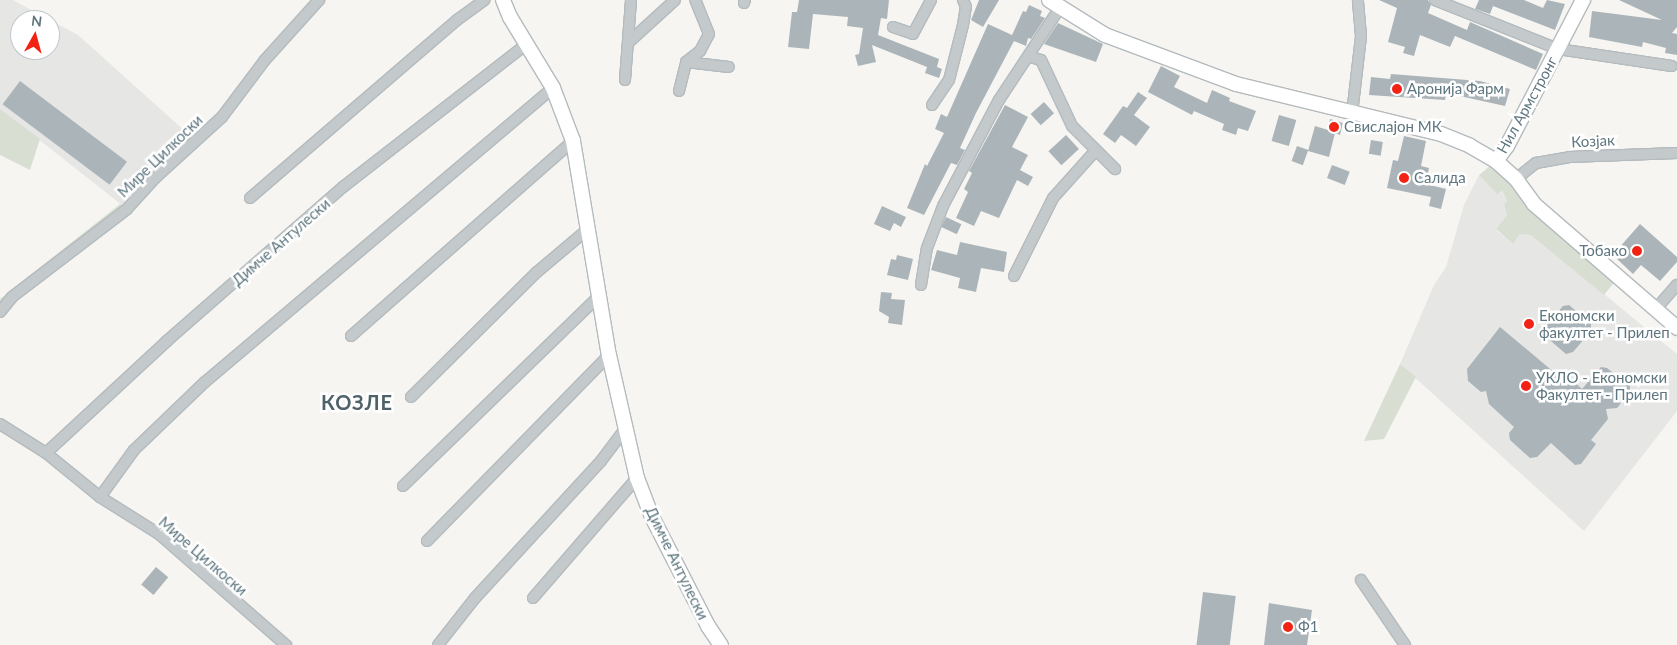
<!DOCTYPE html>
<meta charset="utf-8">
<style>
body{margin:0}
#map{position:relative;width:1677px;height:645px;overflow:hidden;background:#f6f5f1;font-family:Lato,sans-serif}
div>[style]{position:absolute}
.built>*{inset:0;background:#e6e6e5}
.green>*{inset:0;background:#d8ded2}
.building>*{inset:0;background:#abb5b9;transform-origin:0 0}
.roads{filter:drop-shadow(1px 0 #b4bbbe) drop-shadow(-1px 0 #b4bbbe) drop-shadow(0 1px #b4bbbe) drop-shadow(0 -1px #b4bbbe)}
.street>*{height:10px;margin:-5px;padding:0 5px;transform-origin:5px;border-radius:5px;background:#c4c9cb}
.secondary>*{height:14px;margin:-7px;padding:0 7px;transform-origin:7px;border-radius:7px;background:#fff}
.dots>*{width:14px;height:14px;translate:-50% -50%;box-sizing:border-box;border:2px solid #fff;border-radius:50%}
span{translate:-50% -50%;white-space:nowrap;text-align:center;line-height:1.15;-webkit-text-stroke:5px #fff;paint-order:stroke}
.poi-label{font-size:15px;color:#5e767f}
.left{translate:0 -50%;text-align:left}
.right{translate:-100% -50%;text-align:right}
.street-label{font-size:15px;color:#5e767f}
.district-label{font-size:20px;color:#506269;font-weight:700;letter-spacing:1px}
.north{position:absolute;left:10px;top:10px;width:50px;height:50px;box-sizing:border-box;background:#fff;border:1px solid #bfc8cc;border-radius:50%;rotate:7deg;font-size:14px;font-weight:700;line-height:20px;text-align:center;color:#5e767f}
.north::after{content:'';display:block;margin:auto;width:18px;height:22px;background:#f22314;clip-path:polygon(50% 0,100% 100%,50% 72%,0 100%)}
</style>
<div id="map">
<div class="built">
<div style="clip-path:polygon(evenodd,0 0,13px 0,78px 35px,196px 141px,127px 209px,0 109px,0 0,20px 20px,50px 20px,50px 50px,20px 50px,20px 20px)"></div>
<div style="clip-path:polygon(1479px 175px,1497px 193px,1501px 191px,1507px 201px,1504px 205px,1507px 215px,1496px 230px,1513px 244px,1520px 234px,1531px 234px,1677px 354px,1677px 411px,1584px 531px,1400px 364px,1434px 285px,1446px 267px,1464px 205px)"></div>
</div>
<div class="green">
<div style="clip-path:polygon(0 109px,40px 139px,30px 170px,0 155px)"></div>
<div style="clip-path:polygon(1496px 161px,1617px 279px,1604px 295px,1531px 235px,1520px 234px,1513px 244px,1496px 229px,1507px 215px,1504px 205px,1507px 201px,1502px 191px,1497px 194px,1479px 175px)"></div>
<div style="clip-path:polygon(120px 204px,127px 209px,0 312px,0 299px)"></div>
<div style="clip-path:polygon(1400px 364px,1416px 377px,1384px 439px,1364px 441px)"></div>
</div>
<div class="building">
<div style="clip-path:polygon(799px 0,889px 0,887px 19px,881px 18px,878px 35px,939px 59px,937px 67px,942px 69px,939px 78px,925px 73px,927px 67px,872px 45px,876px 62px,858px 66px,855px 55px,859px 54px,863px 28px,847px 26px,848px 17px,813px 14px,809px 49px,788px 47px,792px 12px,797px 12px)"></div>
<div style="clip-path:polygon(979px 0,999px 0,983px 27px,971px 20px)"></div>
<div style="clip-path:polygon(1379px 0,1428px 0,1431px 5px,1428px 13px,1467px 30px,1470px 22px,1543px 54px,1536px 70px,1455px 36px,1450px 47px,1420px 35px,1414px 56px,1403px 53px,1405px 47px,1388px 42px,1397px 8px)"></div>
<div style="clip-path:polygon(1479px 0,1524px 0,1543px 8px,1547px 0,1565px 4px,1555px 30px,1493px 6px,1490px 14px,1475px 9px)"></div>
<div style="clip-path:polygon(1619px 0,1677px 0,1677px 27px,1672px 33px,1677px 34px,1677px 55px,1665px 53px,1666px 48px,1643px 42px,1642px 47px,1589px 37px,1592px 11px,1662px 20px)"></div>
<div style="clip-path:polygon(1029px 5px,1042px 11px,1040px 16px,1045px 18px,1031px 39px,1028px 38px,1026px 46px,1014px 41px,976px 113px,960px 148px,965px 150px,957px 165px,951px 163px,924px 215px,907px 208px,925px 164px,927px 166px,944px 133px,935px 129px,941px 114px,947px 117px,988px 24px,1012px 35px,1023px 11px,1026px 12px)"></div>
<div style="clip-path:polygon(1058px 23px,1103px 44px,1096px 62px,1044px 44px)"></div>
<div style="clip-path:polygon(1161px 66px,1180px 76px,1174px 87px,1207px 103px,1212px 90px,1230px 98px,1229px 101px,1256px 111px,1248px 131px,1238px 128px,1236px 135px,1222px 130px,1224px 124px,1194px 111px,1192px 115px,1148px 92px)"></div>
<div style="clip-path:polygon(1391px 74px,1480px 81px,1510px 89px,1505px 106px,1446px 93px,1445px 100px,1369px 95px,1371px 77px,1390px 79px)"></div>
<div style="left:20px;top:81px;width:134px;height:29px;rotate:37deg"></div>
<div style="clip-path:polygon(1138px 92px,1147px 98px,1134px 115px,1150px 127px,1136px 146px,1121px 135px,1115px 143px,1103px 134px,1123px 106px,1127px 108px)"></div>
<div style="left:1044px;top:102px;width:15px;height:18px;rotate:48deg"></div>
<div style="clip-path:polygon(1005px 105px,1028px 117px,1012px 147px,1028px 155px,1020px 170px,1033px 177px,1028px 186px,1017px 180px,999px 218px,981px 211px,974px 226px,956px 218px,968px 192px,964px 189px,972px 173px,969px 171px)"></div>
<div style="left:1279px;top:115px;width:18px;height:27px;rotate:16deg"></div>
<div style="clip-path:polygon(1330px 119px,1343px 123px,1340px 135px,1335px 133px,1329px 157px,1308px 151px,1315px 126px,1328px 130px)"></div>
<div style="left:1066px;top:135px;width:19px;height:24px;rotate:47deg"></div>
<div style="clip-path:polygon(1404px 136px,1426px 141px,1421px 166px,1429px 168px,1426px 184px,1446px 189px,1441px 209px,1429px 206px,1431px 197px,1387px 188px,1393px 160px,1398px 161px)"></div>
<div style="left:1371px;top:140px;width:12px;height:14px;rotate:9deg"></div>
<div style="left:1297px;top:146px;width:12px;height:16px;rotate:20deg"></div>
<div style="left:1332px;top:165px;width:19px;height:14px;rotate:21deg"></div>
<div style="clip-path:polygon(882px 206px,906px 217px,901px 227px,894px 223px,890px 231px,874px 224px)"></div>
<div style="left:946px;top:217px;width:17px;height:11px;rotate:25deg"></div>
<div style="clip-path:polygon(1640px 224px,1677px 257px,1677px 262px,1660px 281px,1641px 265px,1633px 274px,1617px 259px,1622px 252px,1618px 249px)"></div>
<div style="clip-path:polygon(960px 242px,1007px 252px,1004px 272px,981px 268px,976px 292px,958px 288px,960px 278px,931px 270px,937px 250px,957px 255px)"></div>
<div style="clip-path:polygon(897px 255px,913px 259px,908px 280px,887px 275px,891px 259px,896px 260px)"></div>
<div style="clip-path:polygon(881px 292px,892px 293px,891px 299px,905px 300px,902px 325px,888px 323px,889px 317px,879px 311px)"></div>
<div style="clip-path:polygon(1569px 305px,1591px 324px,1591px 331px,1573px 352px,1566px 354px,1545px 336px,1544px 328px,1563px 306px)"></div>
<div style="clip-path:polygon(1500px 327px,1568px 384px,1571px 379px,1582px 389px,1601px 367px,1607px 368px,1630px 386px,1630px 392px,1617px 408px,1606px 409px,1608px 419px,1591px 440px,1596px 444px,1581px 464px,1575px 465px,1551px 443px,1537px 457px,1530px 458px,1510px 440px,1509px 433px,1514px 427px,1489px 404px,1486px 391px,1481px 392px,1468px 381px,1467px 369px)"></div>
<div style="left:156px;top:567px;width:16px;height:23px;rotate:40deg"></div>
<div style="left:1203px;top:592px;width:33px;height:54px;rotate:7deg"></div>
<div style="clip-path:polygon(1269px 603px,1312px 610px,1307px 645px,1264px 645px)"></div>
</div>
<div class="roads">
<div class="street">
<div style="left:1435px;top:0;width:132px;rotate:21.7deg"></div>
<div style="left:1558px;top:49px;width:115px;rotate:8.5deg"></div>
<div style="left:744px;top:3px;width:3px;rotate:-72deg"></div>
<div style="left:893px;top:27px;width:21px;rotate:19deg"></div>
<div style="left:913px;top:34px;width:38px;rotate:-62deg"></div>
<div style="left:629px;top:42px;width:62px;rotate:-42.4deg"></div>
<div style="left:1030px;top:57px;width:11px;rotate:15deg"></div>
<div style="left:1041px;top:60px;width:73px;rotate:64.8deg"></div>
<div style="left:1072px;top:126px;width:61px;rotate:45deg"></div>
<div style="left:686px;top:62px;width:43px;rotate:6.6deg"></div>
<div style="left:625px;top:80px;width:80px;rotate:-85.7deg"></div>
<div style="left:679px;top:91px;width:30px;rotate:-76deg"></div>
<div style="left:686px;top:62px;width:18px;rotate:-38deg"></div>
<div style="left:700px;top:51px;width:19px;rotate:-62deg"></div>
<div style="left:709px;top:34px;width:37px;rotate:-112deg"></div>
<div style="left:932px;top:105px;width:30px;rotate:-56deg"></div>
<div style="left:949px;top:80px;width:57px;rotate:-75.7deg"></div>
<div style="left:963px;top:25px;width:18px;rotate:-81deg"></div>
<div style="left:966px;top:7px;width:8px;rotate:-113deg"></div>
<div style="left:1352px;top:114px;width:79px;rotate:-83.4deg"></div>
<div style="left:1361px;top:36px;width:36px;rotate:-95deg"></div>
<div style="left:1516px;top:179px;width:26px;rotate:-39deg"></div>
<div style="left:1536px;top:163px;width:34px;rotate:-10deg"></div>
<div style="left:1569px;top:157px;width:108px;rotate:-2.1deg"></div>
<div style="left:250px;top:198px;width:273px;rotate:-40.7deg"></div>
<div style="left:457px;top:20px;width:34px;rotate:-36deg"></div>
<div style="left:1014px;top:276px;width:87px;rotate:-63.4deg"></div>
<div style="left:1053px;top:198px;width:64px;rotate:-48.1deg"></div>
<div style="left:921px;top:285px;width:37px;rotate:-81deg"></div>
<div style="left:927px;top:248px;width:45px;rotate:-69.1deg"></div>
<div style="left:943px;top:206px;width:120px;rotate:-62.2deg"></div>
<div style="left:999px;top:100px;width:109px;rotate:-56.6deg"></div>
<div style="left:1655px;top:310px;width:33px;rotate:-49deg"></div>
<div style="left:0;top:312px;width:19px;rotate:-51deg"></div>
<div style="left:12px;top:297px;width:145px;rotate:-37.4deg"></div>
<div style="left:127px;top:209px;width:42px;rotate:-47.9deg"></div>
<div style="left:155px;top:178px;width:91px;rotate:-42.3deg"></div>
<div style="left:222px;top:117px;width:71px;rotate:-53deg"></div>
<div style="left:265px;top:60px;width:81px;rotate:-48deg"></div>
<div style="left:351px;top:336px;width:295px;rotate:-41.3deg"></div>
<div style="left:411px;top:397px;width:177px;rotate:-44.8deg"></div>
<div style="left:537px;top:272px;width:67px;rotate:-40.1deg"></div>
<div style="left:0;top:424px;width:54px;rotate:32.2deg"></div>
<div style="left:46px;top:453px;width:70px;rotate:39.2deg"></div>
<div style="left:100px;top:497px;width:70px;rotate:32.1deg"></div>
<div style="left:159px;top:534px;width:169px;rotate:41.2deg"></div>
<div style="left:46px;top:453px;width:166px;rotate:-42.8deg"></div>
<div style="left:168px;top:340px;width:232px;rotate:-41.2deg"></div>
<div style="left:343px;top:187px;width:233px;rotate:-37.9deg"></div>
<div style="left:403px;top:486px;width:273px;rotate:-44.1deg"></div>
<div style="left:100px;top:497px;width:58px;rotate:-54.1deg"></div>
<div style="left:134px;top:450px;width:98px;rotate:-43.8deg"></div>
<div style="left:205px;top:382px;width:456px;rotate:-40.2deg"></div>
<div style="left:427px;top:541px;width:260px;rotate:-45.6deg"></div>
<div style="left:1361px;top:580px;width:78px;rotate:55.9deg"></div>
<div style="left:533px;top:598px;width:159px;rotate:-49.1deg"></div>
<div style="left:438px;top:645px;width:60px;rotate:-51.8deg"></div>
<div style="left:475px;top:598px;width:186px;rotate:-47.4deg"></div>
<div style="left:601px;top:461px;width:39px;rotate:-53deg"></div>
</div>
<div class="secondary">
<div style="left:503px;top:0;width:18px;rotate:68deg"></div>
<div style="left:510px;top:17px;width:83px;rotate:58.8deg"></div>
<div style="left:553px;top:88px;width:57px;rotate:69.3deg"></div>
<div style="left:573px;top:141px;width:217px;rotate:80.5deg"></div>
<div style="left:609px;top:355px;width:126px;rotate:77.2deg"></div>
<div style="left:637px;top:478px;width:42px;rotate:69deg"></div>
<div style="left:652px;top:517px;width:123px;rotate:62.8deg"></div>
<div style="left:708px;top:626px;width:23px;rotate:56deg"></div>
<div style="left:1049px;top:0;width:66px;rotate:32deg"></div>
<div style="left:1105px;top:35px;width:140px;rotate:20.5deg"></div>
<div style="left:1236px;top:84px;width:211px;rotate:13.7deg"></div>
<div style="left:1441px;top:134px;width:31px;rotate:22deg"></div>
<div style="left:1470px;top:146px;width:30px;rotate:30deg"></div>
<div style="left:1496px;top:161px;width:27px;rotate:42deg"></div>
<div style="left:1516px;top:179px;width:31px;rotate:54deg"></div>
<div style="left:1534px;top:204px;width:189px;rotate:40.9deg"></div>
<div style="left:1496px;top:161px;width:19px;rotate:-54deg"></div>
<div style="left:1507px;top:146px;width:165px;rotate:-62.5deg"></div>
</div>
</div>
<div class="dots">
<div style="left:1397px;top:89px;background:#f22314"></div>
<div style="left:1334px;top:127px;background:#f22314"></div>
<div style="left:1404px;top:178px;background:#f22314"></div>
<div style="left:1637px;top:251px;background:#f22314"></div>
<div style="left:1529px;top:324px;background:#f22314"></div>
<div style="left:1526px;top:386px;background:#f22314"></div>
<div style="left:1288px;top:627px;background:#f22314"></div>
</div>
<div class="poi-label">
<span class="left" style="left:1407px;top:89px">Аронија Фарм</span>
<span class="left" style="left:1344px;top:127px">Свислајон МК</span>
<span class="left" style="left:1414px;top:178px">Салида</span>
<span class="right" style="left:1627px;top:251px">Тобако</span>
<span class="left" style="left:1539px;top:324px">Економски<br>факултет - Прилеп</span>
<span class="left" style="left:1536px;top:386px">УКЛО - Економски<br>Факултет - Прилеп</span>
<span class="left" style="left:1298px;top:627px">Ф1</span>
</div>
<div class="street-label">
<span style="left:1527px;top:105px;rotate:-61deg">Нил Армстронг</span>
<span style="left:1593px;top:141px;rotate:-3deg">Козјак</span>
<span style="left:160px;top:156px;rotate:-44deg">Мире Цилкоски</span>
<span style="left:281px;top:242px;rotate:-41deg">Димче Антулески</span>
<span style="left:203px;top:556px;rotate:41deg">Мире Цилкоски</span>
<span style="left:677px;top:563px;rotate:64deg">Димче Антулески</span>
</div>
<div class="district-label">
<span style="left:357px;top:402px">КОЗЛЕ</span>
</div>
<div class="north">N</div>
</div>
